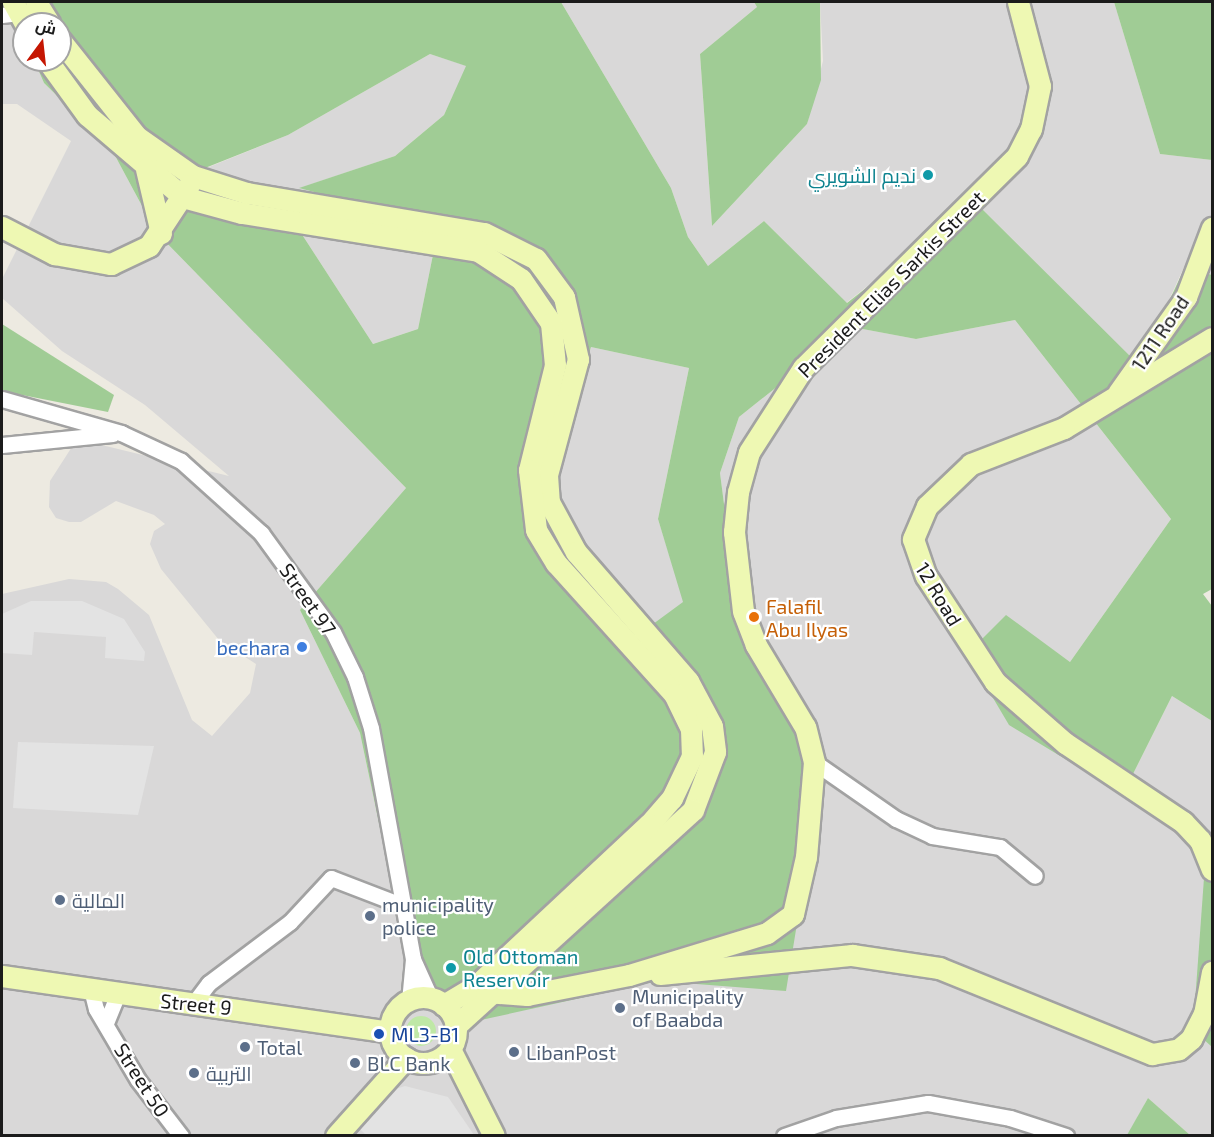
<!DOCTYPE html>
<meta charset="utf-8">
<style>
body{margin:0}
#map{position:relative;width:1214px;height:1137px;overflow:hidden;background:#edeae1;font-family:"Exo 2",Cairo,sans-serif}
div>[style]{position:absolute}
.residential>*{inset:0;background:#d9d8d8}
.grass>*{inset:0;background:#bfe8a6}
.round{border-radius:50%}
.forest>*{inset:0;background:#a0cc95}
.parking>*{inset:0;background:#e3e3e3}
.roads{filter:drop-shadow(2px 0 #a2a2a2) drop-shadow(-2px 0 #a2a2a2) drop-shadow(0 2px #a2a2a2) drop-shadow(0 -2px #a2a2a2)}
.street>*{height:15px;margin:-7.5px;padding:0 7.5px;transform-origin:7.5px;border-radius:7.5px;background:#fff}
.secondary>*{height:21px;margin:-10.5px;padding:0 10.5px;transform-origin:10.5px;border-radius:10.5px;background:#eef8b3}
.secondary>.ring{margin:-10.5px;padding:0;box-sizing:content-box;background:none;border:21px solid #eef8b3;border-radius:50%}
.dots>*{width:16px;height:16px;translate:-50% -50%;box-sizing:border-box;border:3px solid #fff;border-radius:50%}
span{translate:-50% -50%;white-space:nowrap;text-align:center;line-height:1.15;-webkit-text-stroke:4.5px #fff;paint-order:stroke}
.culture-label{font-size:20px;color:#0d838f}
.right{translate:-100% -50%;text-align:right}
.left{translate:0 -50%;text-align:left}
.street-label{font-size:20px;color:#1b1b1b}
.food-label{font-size:20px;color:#c56008}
.shop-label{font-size:20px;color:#366cbe}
.service-label{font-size:20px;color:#4e5e75}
.transit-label{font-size:20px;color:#164399}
.frame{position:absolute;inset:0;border:3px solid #1b1b1b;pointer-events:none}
.north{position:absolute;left:12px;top:12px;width:60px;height:60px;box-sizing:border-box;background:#fff;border:2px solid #a4a4a4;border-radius:50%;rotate:15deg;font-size:16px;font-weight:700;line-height:24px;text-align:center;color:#1b1b1b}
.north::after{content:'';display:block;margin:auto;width:21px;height:27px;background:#c51602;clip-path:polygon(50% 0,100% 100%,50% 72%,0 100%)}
</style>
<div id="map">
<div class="residential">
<div style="clip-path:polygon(2px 2px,10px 2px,24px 36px,24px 60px,34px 60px,44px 83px,112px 150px,156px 232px,406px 488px,300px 610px,360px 733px,414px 990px,731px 558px,720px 473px,739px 417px,852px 327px,916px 339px,1015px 320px,1171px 519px,1070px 662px,1006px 616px,1123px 794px,1172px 696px,1212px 721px,1212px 868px,1193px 1030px,1212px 1047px,1212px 1135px,1190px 1135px,1148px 1098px,1127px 1136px,2px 1135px,2px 594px,69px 579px,106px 582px,118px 589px,149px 615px,192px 720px,212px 736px,250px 693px,256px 664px,219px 640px,161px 569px,150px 544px,154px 531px,165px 524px,154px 515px,116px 501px,81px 522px,69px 522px,56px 518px,49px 507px,50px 481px,77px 439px,229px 476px,145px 405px,62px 351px,2px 298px,2px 279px,71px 141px,17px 104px,2px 104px)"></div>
<div style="clip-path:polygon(561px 2px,754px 2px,757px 7px,700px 54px,712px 226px,807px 124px,823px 61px,820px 2px,1114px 2px,1160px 154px,1212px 160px,1212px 275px,1184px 267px,1139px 366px,975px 202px,846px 303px,764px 221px,708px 266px,688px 237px,671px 188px)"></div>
<div style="clip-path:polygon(430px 54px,467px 66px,444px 115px,395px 156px,300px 188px,439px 225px,418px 329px,373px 344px,279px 199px,199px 171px,288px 135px)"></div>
<div style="clip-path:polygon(591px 347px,689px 368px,658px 519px,684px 602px,634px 639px,569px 549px,551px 478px)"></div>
</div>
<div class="grass">
<div class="round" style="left:406px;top:1016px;width:30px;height:30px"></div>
</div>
<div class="forest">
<div style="clip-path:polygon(evenodd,10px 2px,561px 2px,671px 188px,688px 237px,708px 266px,764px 221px,847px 303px,975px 202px,1139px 365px,1185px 267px,1212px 275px,1212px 589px,1203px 594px,1212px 606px,1212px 721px,1172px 696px,1123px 794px,1009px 725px,967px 654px,1006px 615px,1070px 662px,1171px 519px,1015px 320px,916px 339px,852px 327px,739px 417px,720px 473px,731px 558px,819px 789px,786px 991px,658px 981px,463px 1024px,414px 990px,360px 733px,300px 610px,406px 488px,156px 232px,112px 150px,44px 83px,34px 60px,60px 60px,60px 24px,24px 24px,24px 36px,10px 2px,430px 54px,466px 66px,444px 115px,395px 156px,299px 188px,439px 225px,418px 329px,373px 344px,279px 199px,200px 170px,288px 135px,430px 54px,10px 2px,591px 347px,689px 368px,658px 519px,683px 602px,634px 638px,549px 489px,591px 347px)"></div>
<div style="clip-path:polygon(754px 2px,820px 2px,821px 80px,807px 124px,712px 226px,700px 54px,757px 7px)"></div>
<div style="clip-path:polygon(1114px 2px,1212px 2px,1212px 160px,1160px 154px)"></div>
<div style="clip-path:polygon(2px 324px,114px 395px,108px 412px,2px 391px)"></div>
<div style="clip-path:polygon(1212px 868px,1212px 1047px,1193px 1030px,1204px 878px)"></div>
<div style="clip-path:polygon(1148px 1098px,1190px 1135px,1127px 1135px)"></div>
</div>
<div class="parking">
<div style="clip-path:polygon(31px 601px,82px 601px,124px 619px,145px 652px,144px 661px,105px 658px,106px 637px,34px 632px,32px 655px,2px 653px,2px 614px)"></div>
<div style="clip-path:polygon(18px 742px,154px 746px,138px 815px,13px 808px)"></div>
<div style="clip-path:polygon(405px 1086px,448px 1097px,474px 1135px,366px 1135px,359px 1128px,371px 1110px,389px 1091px)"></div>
</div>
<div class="roads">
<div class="street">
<div style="left:2px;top:15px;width:25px;rotate:-7deg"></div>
<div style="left:2px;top:399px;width:124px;rotate:15.9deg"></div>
<div style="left:121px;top:433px;width:66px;rotate:25deg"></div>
<div style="left:181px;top:461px;width:108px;rotate:42deg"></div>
<div style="left:261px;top:533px;width:122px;rotate:54deg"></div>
<div style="left:333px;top:632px;width:50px;rotate:63.9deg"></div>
<div style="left:355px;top:677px;width:53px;rotate:72.6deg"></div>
<div style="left:371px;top:728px;width:235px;rotate:79.7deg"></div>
<div style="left:413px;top:959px;width:42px;rotate:95.4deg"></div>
<div style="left:2px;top:445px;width:111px;rotate:-5.7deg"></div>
<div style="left:814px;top:762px;width:100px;rotate:34.8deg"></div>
<div style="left:896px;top:819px;width:40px;rotate:25deg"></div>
<div style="left:932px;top:836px;width:69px;rotate:9.2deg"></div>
<div style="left:1000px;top:847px;width:45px;rotate:39.6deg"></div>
<div style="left:413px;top:959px;width:44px;rotate:65.8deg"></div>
<div style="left:92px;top:993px;width:16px;rotate:76deg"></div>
<div style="left:96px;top:1009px;width:82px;rotate:59.4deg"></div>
<div style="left:138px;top:1080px;width:71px;rotate:52.5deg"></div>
<div style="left:193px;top:1004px;width:26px;rotate:-53deg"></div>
<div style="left:209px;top:983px;width:101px;rotate:-37deg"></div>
<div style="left:290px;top:922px;width:60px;rotate:-47deg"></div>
<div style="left:331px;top:878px;width:78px;rotate:21deg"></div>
<div style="left:106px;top:1023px;width:29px;rotate:-68deg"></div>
<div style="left:784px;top:1136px;width:55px;rotate:-19.1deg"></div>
<div style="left:836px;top:1118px;width:93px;rotate:-9.3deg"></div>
<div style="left:928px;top:1103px;width:83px;rotate:10.4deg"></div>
<div style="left:1010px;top:1118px;width:59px;rotate:17.8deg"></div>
</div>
<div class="secondary">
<div style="left:13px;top:2px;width:25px;rotate:61deg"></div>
<div style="left:36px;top:2px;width:26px;rotate:58deg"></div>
<div style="left:60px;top:40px;width:122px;rotate:51.6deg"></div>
<div style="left:136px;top:136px;width:70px;rotate:35.1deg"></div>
<div style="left:193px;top:176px;width:57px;rotate:17.5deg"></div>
<div style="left:247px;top:193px;width:240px;rotate:9.6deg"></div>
<div style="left:484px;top:233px;width:58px;rotate:26.6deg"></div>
<div style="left:536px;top:259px;width:47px;rotate:53.6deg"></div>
<div style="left:564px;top:297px;width:64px;rotate:77.3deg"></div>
<div style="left:578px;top:359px;width:120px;rotate:105deg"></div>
<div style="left:547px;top:475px;width:27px;rotate:86deg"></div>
<div style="left:549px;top:502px;width:57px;rotate:61.6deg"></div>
<div style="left:576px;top:552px;width:171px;rotate:49deg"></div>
<div style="left:688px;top:681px;width:51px;rotate:61.9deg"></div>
<div style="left:712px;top:726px;width:26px;rotate:83deg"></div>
<div style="left:715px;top:752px;width:62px;rotate:110.8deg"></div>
<div style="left:693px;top:810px;width:321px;rotate:137.7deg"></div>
<div style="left:47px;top:60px;width:68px;rotate:54deg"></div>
<div style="left:87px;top:115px;width:126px;rotate:40.5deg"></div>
<div style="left:183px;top:197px;width:61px;rotate:15.2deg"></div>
<div style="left:242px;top:213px;width:239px;rotate:9.1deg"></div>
<div style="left:478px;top:251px;width:51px;rotate:33.1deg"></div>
<div style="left:521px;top:279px;width:53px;rotate:55.7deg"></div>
<div style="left:551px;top:323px;width:42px;rotate:84.6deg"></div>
<div style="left:555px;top:365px;width:108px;rotate:103.9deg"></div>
<div style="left:529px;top:470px;width:60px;rotate:83.3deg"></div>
<div style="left:536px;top:530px;width:39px;rotate:59deg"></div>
<div style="left:556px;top:563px;width:176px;rotate:48deg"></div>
<div style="left:674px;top:694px;width:39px;rotate:64deg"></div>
<div style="left:691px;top:729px;width:27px;rotate:88deg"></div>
<div style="left:692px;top:756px;width:47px;rotate:115.5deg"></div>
<div style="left:672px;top:798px;width:35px;rotate:131deg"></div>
<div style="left:649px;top:824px;width:236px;rotate:136.9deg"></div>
<div style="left:477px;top:985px;width:39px;rotate:149deg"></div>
<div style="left:146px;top:169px;width:66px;rotate:76.8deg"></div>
<div style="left:2px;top:227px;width:59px;rotate:27.4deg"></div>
<div style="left:54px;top:254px;width:58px;rotate:10deg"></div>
<div style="left:111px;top:264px;width:42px;rotate:-25.3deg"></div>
<div style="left:149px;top:246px;width:73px;rotate:-56.7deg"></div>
<div style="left:1212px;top:338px;width:173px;rotate:148.7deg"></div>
<div style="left:1064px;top:428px;width:100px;rotate:158.8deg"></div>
<div style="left:971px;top:464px;width:61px;rotate:136.3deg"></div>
<div style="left:927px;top:506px;width:36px;rotate:113deg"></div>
<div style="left:913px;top:539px;width:39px;rotate:71deg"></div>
<div style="left:926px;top:576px;width:126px;rotate:56.9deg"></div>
<div style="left:995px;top:682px;width:93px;rotate:41.1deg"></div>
<div style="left:1065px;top:743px;width:142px;rotate:33.8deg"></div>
<div style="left:1183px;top:822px;width:25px;rotate:47deg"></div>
<div style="left:1200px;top:840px;width:32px;rotate:68deg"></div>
<div style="left:1118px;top:393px;width:118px;rotate:-54.7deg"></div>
<div style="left:1186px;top:297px;width:74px;rotate:-69.4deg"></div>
<div style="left:660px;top:974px;width:193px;rotate:-5.7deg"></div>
<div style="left:852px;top:955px;width:88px;rotate:8.5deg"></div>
<div style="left:939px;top:968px;width:230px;rotate:22deg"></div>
<div style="left:1152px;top:1054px;width:27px;rotate:-10deg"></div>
<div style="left:1179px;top:1049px;width:16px;rotate:-40deg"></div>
<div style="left:1191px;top:1039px;width:28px;rotate:-63deg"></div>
<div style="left:1204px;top:1014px;width:43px;rotate:-79.2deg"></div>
<div style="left:2px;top:976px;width:392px;rotate:8.2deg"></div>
<div style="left:486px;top:992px;width:41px;rotate:4.2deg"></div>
<div style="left:527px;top:995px;width:104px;rotate:-11.1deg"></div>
<div style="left:629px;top:975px;width:144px;rotate:-16.9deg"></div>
<div style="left:767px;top:933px;width:32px;rotate:-36deg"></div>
<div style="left:793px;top:914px;width:58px;rotate:-77.2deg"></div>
<div style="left:806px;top:857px;width:95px;rotate:-85.2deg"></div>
<div style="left:814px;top:762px;width:36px;rotate:-104deg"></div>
<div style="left:805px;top:727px;width:96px;rotate:-120.9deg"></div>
<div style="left:756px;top:645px;width:36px;rotate:-111deg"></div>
<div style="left:743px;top:611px;width:80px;rotate:-96.5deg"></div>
<div style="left:734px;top:532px;width:40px;rotate:-84.3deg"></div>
<div style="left:738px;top:492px;width:41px;rotate:-74.6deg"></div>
<div style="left:749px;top:452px;width:100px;rotate:-57.3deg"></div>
<div style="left:803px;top:368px;width:301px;rotate:-44.7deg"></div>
<div style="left:1017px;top:156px;width:30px;rotate:-63deg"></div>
<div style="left:1031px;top:129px;width:44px;rotate:-78.2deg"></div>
<div style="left:1040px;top:86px;width:87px;rotate:-104.7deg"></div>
<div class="ring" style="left:390px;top:997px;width:45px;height:45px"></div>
<div style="left:450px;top:1049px;width:97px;rotate:63.2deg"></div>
<div style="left:336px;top:1136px;width:105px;rotate:-48.1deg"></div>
</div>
</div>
<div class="dots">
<div style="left:928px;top:175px;background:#0f9aa8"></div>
<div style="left:754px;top:617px;background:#e8710a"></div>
<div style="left:302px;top:647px;background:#3f7fe0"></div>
<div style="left:60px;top:900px;background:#5c6f8a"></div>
<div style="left:370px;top:916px;background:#5c6f8a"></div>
<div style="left:451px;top:968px;background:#0f9aa8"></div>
<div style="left:620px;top:1008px;background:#5c6f8a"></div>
<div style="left:379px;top:1034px;background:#1a4fb4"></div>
<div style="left:245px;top:1047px;background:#5c6f8a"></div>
<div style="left:514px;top:1052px;background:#5c6f8a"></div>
<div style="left:355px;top:1063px;background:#5c6f8a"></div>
<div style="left:194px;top:1073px;background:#5c6f8a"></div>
</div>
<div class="culture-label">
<span class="right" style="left:916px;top:175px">نديم الشويري</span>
<span class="left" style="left:463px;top:968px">Old Ottoman<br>Reservoir</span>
</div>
<div class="street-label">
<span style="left:891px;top:284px;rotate:-45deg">President Elias Sarkis Street</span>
<span style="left:1160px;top:333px;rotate:-56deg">1211 Road</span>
<span style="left:939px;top:594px;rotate:59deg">12 Road</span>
<span style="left:308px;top:599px;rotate:55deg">Street 97</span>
<span style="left:196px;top:1004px;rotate:6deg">Street 9</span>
<span style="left:142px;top:1080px;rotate:57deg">Street 50</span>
</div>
<div class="food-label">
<span class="left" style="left:766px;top:618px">Falafil<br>Abu Ilyas</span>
</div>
<div class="shop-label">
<span class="right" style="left:290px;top:647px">bechara</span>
</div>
<div class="service-label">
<span class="left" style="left:72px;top:900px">المالية</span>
<span class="left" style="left:382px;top:916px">municipality<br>police</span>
<span class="left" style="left:632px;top:1008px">Municipality<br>of Baabda</span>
<span class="left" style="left:257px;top:1047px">Total</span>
<span class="left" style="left:526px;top:1052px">LibanPost</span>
<span class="left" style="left:367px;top:1063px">BLC Bank</span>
<span class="left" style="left:206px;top:1073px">التربية</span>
</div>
<div class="transit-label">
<span class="left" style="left:391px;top:1034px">ML3-B1</span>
</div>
<div class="frame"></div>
<div class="north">ش</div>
</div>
